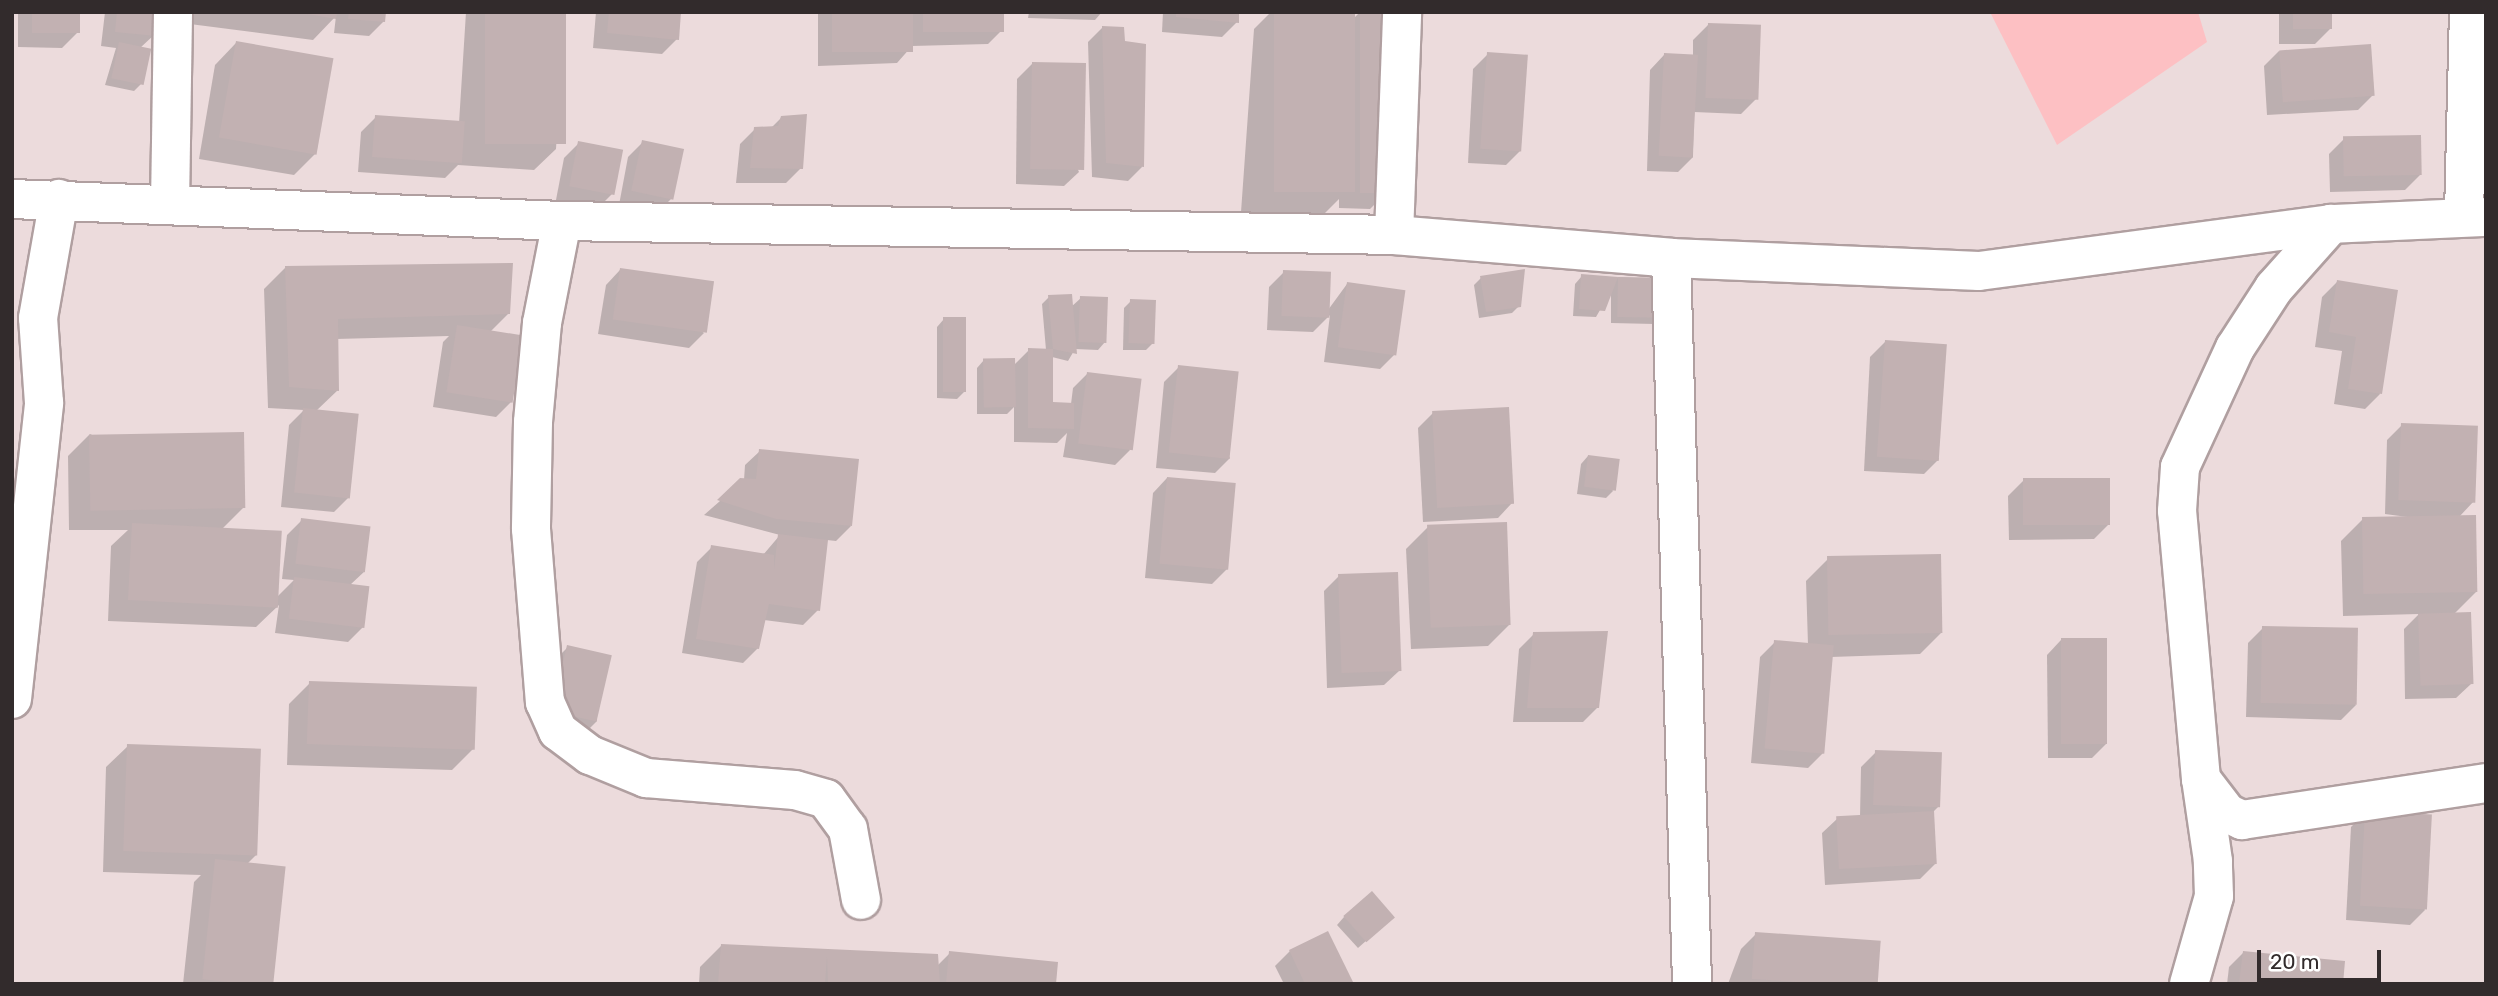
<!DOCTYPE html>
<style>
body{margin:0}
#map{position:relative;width:2498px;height:996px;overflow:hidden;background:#ecdbdc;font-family:Rubik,sans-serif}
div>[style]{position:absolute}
.green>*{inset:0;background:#fdc0c3}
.shadow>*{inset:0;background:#0003}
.building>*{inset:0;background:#c2b1b2;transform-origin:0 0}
.roads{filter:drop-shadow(2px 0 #b09fa0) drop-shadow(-2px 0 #b09fa0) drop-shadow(0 2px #b09fa0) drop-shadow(0 -2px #b09fa0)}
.minor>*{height:38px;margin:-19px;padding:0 19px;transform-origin:19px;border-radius:19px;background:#fff}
span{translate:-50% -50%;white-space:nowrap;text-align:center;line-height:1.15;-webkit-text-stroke:5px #fff;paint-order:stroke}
.frame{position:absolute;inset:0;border:14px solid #322b2c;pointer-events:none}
.scale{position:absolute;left:2257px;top:950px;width:124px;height:32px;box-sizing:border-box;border:4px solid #322b2c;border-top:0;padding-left:9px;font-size:21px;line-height:24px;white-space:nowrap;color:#322b2c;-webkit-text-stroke:5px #fff;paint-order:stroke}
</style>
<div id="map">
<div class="green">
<div style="clip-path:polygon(1990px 12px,2198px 12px,2207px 42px,2057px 145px)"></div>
</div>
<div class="shadow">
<div style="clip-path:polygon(12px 12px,14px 12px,12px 31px)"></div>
<div style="clip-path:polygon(18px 12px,78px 12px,77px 33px,62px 48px,18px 47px)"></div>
<div style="clip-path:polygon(105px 12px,156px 12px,154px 35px,140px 48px,141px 84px,134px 91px,105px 85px,116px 48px,101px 46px)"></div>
<div style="clip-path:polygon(183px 12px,384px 12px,384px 21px,369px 36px,334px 33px,336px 16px,313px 40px,182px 23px)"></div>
<div style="clip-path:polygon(466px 12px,564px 12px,556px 149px,534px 170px,458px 165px,445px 178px,358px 172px,361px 132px,376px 117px,459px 123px)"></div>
<div style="clip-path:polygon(596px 12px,680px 12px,677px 39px,662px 54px,593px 48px)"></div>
<div style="clip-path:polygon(818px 12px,1002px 12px,1003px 29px,988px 44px,912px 46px,897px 63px,818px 66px)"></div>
<div style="clip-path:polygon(1029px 12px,1102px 12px,1095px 20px,1028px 18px)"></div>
<div style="clip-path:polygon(1163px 12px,1238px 12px,1237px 22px,1222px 37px,1162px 32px)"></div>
<div style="clip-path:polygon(1271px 12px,1339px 12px,1353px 19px,1360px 12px,1375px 12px,1385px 194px,1370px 209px,1339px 208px,1339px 199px,1319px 219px,1241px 212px,1254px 29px)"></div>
<div style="clip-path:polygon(2279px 12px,2330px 12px,2330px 29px,2315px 44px,2279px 44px)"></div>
<div style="clip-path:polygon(1708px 25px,1756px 99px,1741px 114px,1694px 112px,1693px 157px,1678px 172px,1647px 171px,1650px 70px,1664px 55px,1693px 56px,1693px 40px)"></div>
<div style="clip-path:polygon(1103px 27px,1142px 167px,1128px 181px,1092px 177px,1088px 42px)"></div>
<div style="clip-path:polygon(236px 43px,316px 153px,294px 175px,199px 159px,215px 65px)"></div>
<div style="clip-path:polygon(2279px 51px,2373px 95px,2358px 110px,2267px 115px,2264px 66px)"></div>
<div style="clip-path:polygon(1488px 54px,1521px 150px,1506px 165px,1468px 163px,1473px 69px)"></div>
<div style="clip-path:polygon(1032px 64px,1079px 172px,1064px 186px,1016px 184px,1017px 79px)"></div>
<div style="clip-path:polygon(782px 117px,801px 168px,786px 183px,736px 183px,740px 144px,755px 129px,771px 128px)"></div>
<div style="clip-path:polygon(2344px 139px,2420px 175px,2405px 190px,2330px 192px,2329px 154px)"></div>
<div style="clip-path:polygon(643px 142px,673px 197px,658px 212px,619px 205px,628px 157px)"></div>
<div style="clip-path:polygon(579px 143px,613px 193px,598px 208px,556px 200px,564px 158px)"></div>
<div style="clip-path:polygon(285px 268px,509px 313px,490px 332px,511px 402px,496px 417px,433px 407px,443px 342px,449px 336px,336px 339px,338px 390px,316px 411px,349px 497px,334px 512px,281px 507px,289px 425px,304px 410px,268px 408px,264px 289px)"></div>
<div style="clip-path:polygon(620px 270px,704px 333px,689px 348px,598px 334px,606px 285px)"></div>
<div style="clip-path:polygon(1284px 272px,1328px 310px,1347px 284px,1395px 354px,1380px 369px,1324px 362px,1330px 315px,1313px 332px,1267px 330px,1269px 287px)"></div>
<div style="clip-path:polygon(1582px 276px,1662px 279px,1654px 324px,1611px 323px,1611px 291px,1596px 317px,1573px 316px,1575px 284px)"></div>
<div style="clip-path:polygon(1481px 278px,1519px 306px,1512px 313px,1479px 318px,1474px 285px)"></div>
<div style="clip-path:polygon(2337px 282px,2380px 394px,2365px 409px,2334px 404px,2342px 351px,2315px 347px,2322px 297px)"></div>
<div style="clip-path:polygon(1049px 297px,1071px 307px,1081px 298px,1105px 342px,1098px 350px,1075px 349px,1068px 361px,1052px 357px,1052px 404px,1071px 404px,1073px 388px,1088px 373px,1130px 450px,1115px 465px,1063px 457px,1067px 433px,1057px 443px,1014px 442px,1014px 407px,1007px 414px,977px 414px,977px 368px,984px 360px,1014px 365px,1029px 350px,1046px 350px,1042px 304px)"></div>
<div style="clip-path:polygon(1131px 301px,1153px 343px,1146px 350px,1123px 350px,1124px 308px)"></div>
<div style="clip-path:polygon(944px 319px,964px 392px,957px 399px,937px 398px,937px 327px)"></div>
<div style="clip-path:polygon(1885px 342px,1939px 459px,1924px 474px,1864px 471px,1870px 357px)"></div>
<div style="clip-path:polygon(1179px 367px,1230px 458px,1215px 473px,1156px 468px,1164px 382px)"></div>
<div style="clip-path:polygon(1433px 413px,1512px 503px,1498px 518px,1423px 522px,1418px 428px)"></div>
<div style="clip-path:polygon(2402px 425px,2474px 501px,2459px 517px,2476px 592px,2454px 614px,2471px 684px,2456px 698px,2405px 699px,2404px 629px,2419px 614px,2343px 616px,2341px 541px,2363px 519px,2415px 518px,2385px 514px,2387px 440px)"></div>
<div style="clip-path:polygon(90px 434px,243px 508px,222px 529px,278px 596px,294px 580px,282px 579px,287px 535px,302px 520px,365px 571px,350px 585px,363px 627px,348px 642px,275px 633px,279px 605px,256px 627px,108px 621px,111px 546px,128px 530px,69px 530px,68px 456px)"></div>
<div style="clip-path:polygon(760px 451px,851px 526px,836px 541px,827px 540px,818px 610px,803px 625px,764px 620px,758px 648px,743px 663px,682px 653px,697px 562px,712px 547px,763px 555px,780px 535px,704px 515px,744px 480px,745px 465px)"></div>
<div style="clip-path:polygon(1588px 456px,1613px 491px,1606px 498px,1577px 494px,1581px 464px)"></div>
<div style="clip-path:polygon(1167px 478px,1227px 569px,1212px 584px,1145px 578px,1153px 493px)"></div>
<div style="clip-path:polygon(2023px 481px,2109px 524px,2094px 539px,2009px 540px,2008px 496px)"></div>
<div style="clip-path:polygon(1428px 527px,1509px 625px,1488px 646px,1411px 649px,1406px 549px)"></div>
<div style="clip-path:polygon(1828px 559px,1941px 633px,1920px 654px,1831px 657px,1823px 753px,1808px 768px,1751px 763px,1760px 657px,1775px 642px,1808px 645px,1806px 581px)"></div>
<div style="clip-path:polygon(1339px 576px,1399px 671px,1384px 685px,1327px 688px,1324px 591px)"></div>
<div style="clip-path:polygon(2263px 628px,2356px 705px,2341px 720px,2246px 717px,2248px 643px)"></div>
<div style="clip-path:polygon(1534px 634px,1598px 707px,1583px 722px,1513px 722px,1519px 649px)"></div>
<div style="clip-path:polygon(2061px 640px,2107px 743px,2092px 758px,2048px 758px,2047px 655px)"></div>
<div style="clip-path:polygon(568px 647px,597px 721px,582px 736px,539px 727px,553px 662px)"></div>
<div style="clip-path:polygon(310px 683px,473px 749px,452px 770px,287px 765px,289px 704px)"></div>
<div style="clip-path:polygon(128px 746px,257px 854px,247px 864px,271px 984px,183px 984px,194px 882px,201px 875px,103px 872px,106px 767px)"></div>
<div style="clip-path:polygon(1876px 752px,1939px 806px,1932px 813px,1935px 864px,1920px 879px,1825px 885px,1822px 833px,1837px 819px,1860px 817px,1861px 767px)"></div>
<div style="clip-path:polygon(2366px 812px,2425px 910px,2410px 925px,2346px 920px,2351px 827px)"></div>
<div style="clip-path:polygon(1344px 917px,1385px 924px,1358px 948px,1337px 925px)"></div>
<div style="clip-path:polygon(1756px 934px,1877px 984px,1728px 984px,1741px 949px)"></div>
<div style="clip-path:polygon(721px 946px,937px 966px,950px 953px,1054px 984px,699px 984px,700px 967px)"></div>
<div style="clip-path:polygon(1290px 951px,1352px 984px,1284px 984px,1275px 966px)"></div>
<div style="clip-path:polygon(2244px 952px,2341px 984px,2227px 984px,2229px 967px)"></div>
</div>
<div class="building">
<div style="left:32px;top:12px;width:48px;height:21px"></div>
<div style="clip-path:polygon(117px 12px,158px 12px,156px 36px,115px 32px)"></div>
<div style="clip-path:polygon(296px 12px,337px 12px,336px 19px)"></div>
<div style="clip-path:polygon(349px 12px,386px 12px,385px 22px,348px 19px)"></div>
<div style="left:485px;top:12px;width:81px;height:132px"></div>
<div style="clip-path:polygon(609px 12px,681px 12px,679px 40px,607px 33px)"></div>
<div style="left:832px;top:12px;width:81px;height:40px"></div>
<div style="left:923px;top:12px;width:81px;height:20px"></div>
<div style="clip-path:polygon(1176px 12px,1239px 12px,1239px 23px,1176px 17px)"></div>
<div style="left:1274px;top:12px;width:81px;height:180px"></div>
<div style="left:1360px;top:12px;width:34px;height:181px"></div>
<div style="left:2293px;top:12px;width:39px;height:17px"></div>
<div style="left:1708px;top:23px;width:53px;height:75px;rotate:2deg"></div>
<div style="clip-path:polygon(1102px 26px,1124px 27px,1125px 41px,1146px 44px,1144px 167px,1106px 163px)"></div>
<div style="left:236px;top:41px;width:99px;height:98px;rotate:10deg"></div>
<div style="left:119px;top:42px;width:33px;height:37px;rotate:12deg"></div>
<div style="left:2371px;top:44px;width:52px;height:92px;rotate:86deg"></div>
<div style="left:1487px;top:52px;width:41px;height:97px;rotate:4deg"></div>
<div style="left:1664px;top:53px;width:34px;height:103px;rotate:3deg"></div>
<div style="left:1032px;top:62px;width:54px;height:107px;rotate:1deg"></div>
<div style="clip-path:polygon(807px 114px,803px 169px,750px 168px,754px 127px,778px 126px,781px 116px)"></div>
<div style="left:375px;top:115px;width:90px;height:42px;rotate:4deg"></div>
<div style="left:2421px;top:135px;width:40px;height:78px;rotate:89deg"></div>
<div style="left:642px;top:140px;width:43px;height:52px;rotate:12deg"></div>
<div style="left:578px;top:141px;width:46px;height:46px;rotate:11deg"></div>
<div style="clip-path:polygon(513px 263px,510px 314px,338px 319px,339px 391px,289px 387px,285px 266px)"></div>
<div style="left:620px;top:268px;width:95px;height:52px;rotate:8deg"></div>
<div style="clip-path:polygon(1525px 269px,1521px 307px,1486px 312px,1480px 276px)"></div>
<div style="left:1283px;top:270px;width:48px;height:46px;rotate:2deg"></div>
<div style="clip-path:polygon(1581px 274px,1618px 277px,1605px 311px,1579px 309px)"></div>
<div style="left:1618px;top:277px;width:45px;height:40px;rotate:1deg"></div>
<div style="clip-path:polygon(2337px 280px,2398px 290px,2382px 394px,2348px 389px,2356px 337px,2329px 332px)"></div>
<div style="left:1347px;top:282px;width:59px;height:66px;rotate:8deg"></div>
<div style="clip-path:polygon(1072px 294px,1077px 354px,1053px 349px,1048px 295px)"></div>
<div style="left:1080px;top:296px;width:28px;height:46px;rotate:2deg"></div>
<div style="left:1130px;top:299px;width:26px;height:44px;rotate:2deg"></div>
<div style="left:966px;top:317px;width:75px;height:23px;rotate:90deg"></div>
<div style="left:457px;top:325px;width:67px;height:68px;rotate:9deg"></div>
<div style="left:1885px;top:340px;width:62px;height:117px;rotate:4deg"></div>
<div style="clip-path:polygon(1028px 348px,1053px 349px,1053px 402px,1074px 403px,1074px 429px,1028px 428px)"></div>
<div style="left:1015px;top:358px;width:49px;height:32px;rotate:89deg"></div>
<div style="left:1178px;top:365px;width:61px;height:88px;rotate:6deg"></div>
<div style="left:1087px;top:372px;width:55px;height:72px;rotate:7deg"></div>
<div style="left:1509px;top:407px;width:97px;height:77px;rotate:87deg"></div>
<div style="left:303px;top:408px;width:56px;height:85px;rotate:6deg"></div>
<div style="left:2401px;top:423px;width:77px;height:77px;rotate:2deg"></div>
<div style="left:244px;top:432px;width:76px;height:155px;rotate:89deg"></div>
<div style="clip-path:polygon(759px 449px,859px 459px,852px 526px,776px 519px,717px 500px,740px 478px,756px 479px)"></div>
<div style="left:1588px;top:455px;width:32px;height:32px;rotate:7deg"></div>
<div style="left:1167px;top:477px;width:69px;height:87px;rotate:5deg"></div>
<div style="left:2110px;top:478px;width:47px;height:87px;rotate:90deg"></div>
<div style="left:2476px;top:515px;width:77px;height:114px;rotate:89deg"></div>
<div style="left:301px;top:518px;width:70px;height:46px;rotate:7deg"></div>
<div style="left:1507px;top:522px;width:103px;height:80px;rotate:88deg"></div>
<div style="left:132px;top:523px;width:150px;height:77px;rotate:3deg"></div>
<div style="clip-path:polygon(778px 534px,828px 540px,820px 611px,769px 604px,759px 649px,696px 639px,711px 545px,774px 555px,774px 569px)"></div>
<div style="left:1941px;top:554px;width:79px;height:114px;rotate:89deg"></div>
<div style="left:1398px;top:572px;width:99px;height:60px;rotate:88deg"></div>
<div style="left:294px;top:577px;width:76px;height:42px;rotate:7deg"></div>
<div style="left:2471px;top:612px;width:72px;height:53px;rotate:88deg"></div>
<div style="left:2262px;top:626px;width:96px;height:77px;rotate:1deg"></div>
<div style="clip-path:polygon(1608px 631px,1599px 708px,1527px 708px,1533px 632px)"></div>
<div style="left:2061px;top:638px;width:46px;height:106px"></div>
<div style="left:1774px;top:640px;width:60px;height:109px;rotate:5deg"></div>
<div style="left:567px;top:645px;width:46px;height:68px;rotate:13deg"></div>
<div style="left:309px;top:681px;width:168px;height:63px;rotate:2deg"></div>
<div style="left:127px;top:744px;width:134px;height:107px;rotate:2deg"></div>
<div style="left:1875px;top:750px;width:67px;height:55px;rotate:2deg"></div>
<div style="left:1934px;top:811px;width:53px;height:98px;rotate:87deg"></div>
<div style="left:2365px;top:811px;width:67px;height:95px;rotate:3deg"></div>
<div style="left:215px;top:859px;width:71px;height:121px;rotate:6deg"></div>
<div style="left:1372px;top:891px;width:35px;height:38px;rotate:49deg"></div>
<div style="clip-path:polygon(1328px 931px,1354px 984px,1305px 984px,1289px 950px)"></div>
<div style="left:1755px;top:932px;width:126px;height:47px;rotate:4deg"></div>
<div style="clip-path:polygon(721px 944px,938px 954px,940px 984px,828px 984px,827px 956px,825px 984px,718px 984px)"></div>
<div style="clip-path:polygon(949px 951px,1058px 962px,1056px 984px,946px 984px)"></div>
<div style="clip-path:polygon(2243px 951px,2345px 961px,2343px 984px,2239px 984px)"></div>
</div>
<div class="roads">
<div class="minor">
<div style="left:12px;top:199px;width:550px;rotate:2.29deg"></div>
<div style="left:562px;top:221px;width:832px;rotate:0.96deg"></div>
<div style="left:1394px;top:235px;width:278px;rotate:4.7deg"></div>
<div style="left:1671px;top:258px;width:308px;rotate:2.4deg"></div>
<div style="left:1979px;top:271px;width:355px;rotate:-7.6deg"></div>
<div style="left:2331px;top:224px;width:155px;rotate:-2.6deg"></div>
<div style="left:170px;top:205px;width:193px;rotate:-89.1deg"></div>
<div style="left:2464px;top:215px;width:203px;rotate:-88.6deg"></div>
<div style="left:562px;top:221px;width:104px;rotate:101.1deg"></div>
<div style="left:542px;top:323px;width:99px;rotate:95.2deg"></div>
<div style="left:533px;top:422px;width:107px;rotate:91.1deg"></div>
<div style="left:531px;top:529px;width:174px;rotate:85.4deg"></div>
<div style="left:545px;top:702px;width:32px;rotate:66deg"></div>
<div style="left:558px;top:731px;width:40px;rotate:37deg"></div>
<div style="left:590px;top:755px;width:61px;rotate:22.3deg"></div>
<div style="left:646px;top:778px;width:149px;rotate:4.6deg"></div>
<div style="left:795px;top:790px;width:32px;rotate:16deg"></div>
<div style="left:826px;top:799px;width:37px;rotate:54deg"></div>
<div style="left:848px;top:829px;width:72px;rotate:79.6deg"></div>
<div style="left:1394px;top:235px;width:223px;rotate:-87.9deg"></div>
<div style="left:1671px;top:258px;width:726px;rotate:88.34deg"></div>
<div style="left:12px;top:699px;width:298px;rotate:-83.8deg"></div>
<div style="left:44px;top:403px;width:85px;rotate:-94deg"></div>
<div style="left:38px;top:318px;width:121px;rotate:-80deg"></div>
<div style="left:2201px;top:779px;width:43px;rotate:52.6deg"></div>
<div style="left:2227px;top:813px;width:17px;rotate:25deg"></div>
<div style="left:2242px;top:820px;width:247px;rotate:-8.6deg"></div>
<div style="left:2189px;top:984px;width:91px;rotate:-74.1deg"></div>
<div style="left:2214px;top:896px;width:35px;rotate:-92deg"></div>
<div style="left:2213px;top:861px;width:83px;rotate:-98.3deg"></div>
<div style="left:2201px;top:779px;width:269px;rotate:-95.1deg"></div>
<div style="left:2177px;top:511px;width:44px;rotate:-86.1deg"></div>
<div style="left:2180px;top:467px;width:131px;rotate:-65.2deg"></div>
<div style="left:2235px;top:348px;width:72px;rotate:-57deg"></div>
<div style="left:2274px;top:288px;width:86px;rotate:-48.3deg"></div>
</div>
</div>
<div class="frame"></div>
<div class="scale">20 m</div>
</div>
